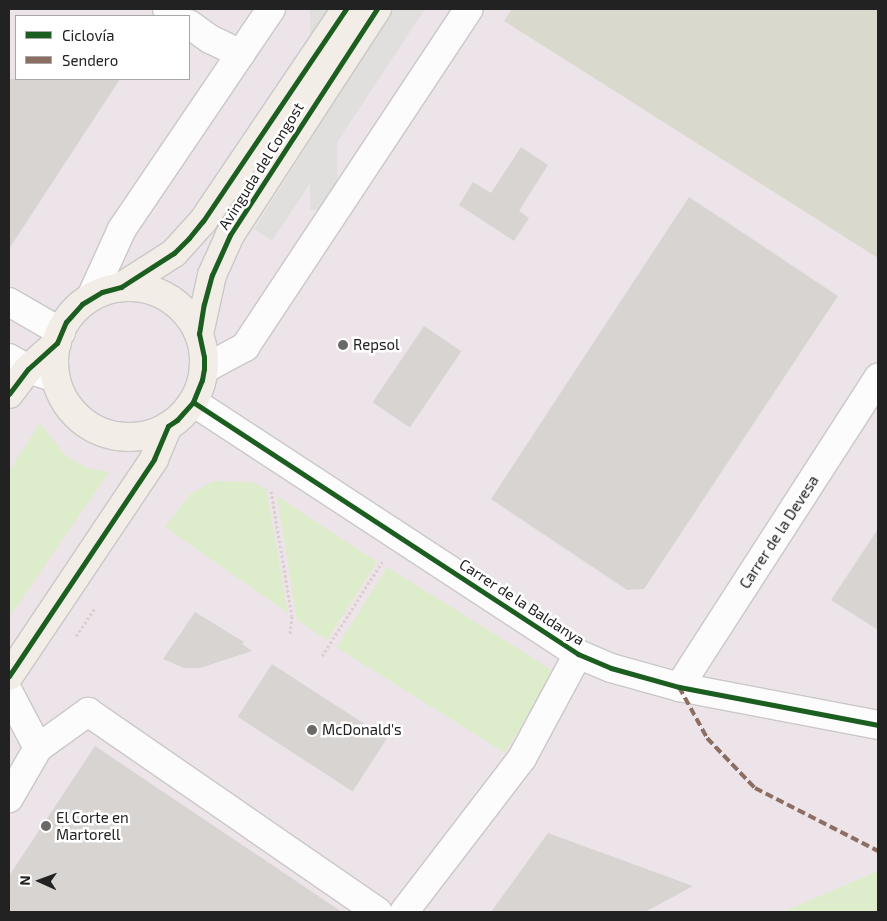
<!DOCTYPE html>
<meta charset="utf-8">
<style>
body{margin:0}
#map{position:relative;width:887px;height:921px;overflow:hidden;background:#f0eeeb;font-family:"Exo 2",sans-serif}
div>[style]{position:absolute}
.industrial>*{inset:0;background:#ede4e9}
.construction>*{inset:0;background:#d9d9cd}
.grass>*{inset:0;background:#ddeccb;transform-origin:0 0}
.parking>*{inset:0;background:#e0dfde;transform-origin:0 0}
.building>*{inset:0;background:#d7d4d2;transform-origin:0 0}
.path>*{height:3px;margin-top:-1.5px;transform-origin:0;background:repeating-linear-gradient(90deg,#dccecd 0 2.5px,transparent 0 5px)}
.roads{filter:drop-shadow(1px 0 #c9c8c7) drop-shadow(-1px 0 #c9c8c7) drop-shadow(0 1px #c9c8c7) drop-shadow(0 -1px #c9c8c7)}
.minor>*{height:28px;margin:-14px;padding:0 14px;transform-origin:14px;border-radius:14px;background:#fdfcfc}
.major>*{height:28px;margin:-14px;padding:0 14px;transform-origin:14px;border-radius:14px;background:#f3ede7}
.major>.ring{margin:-14px;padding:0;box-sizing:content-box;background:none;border:28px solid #f3ede7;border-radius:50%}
.quiet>*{height:4px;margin-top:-2px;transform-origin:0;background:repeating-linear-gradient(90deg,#8d6e63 0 8px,transparent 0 12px)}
.cycleway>*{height:5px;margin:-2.5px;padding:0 2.5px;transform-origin:2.5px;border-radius:2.5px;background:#1b5e20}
.dots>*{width:14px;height:14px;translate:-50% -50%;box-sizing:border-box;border:2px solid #fff;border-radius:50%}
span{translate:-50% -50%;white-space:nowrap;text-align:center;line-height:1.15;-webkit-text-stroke:5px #fff;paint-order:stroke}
.street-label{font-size:15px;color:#222}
.poi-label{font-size:15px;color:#222}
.left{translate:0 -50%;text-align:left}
.frame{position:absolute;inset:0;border:10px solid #222;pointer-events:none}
.legend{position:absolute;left:15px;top:15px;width:175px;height:65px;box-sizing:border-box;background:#fff;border:1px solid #a7a7a7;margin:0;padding:6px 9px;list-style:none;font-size:15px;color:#222}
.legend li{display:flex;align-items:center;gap:10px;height:25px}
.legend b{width:25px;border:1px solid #a7a7a7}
.north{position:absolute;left:15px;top:856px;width:50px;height:50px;-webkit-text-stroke:4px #fff;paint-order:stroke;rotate:272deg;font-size:14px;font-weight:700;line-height:20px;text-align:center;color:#222}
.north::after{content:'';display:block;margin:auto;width:18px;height:22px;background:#222;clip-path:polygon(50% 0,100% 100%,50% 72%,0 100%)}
</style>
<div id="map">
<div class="industrial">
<div style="clip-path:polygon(evenodd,9px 9px,878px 9px,878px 871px,782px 912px,9px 912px,9px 9px,16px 16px,189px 16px,189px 79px,16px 79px,16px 16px)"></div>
</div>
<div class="construction">
<div style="clip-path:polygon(512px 9px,878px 9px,878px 258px,504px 21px)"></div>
</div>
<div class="grass">
<div style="clip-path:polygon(40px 423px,65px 455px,87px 468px,109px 472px,11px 615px,9px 613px,9px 471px)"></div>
<div style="clip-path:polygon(214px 481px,252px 482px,266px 489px,288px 613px,165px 527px,190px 494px)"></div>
<div style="clip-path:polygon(277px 496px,377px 562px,327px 640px,297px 620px)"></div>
<div style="left:387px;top:567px;width:198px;height:95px;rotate:32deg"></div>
<div style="clip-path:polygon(878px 871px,878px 912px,782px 912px)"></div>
</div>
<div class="parking">
<div style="left:310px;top:9px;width:27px;height:201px"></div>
<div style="clip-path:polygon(394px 9px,425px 9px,272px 241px,254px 229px)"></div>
</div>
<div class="building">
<div style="clip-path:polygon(9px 79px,120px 79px,9px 249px)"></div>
<div style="clip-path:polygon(521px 147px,548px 165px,519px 211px,529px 218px,514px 241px,459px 205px,473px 182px,491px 193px)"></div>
<div style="clip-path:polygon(689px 197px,838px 296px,644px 589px,627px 590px,491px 499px)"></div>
<div style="left:424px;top:326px;width:45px;height:92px;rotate:34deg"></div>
<div style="clip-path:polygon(878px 529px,878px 630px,831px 600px)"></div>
<div style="clip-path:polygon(195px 612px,244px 642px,242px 644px,252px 651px,200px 668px,184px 668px,163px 659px)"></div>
<div style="left:272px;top:664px;width:137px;height:63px;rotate:33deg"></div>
<div style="clip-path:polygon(95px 746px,342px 912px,9px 912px,9px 876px)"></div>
<div style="clip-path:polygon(548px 833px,693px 886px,645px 912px,491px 912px)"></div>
</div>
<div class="path">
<div style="left:271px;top:491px;width:127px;rotate:80.5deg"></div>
<div style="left:292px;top:616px;width:19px;rotate:96deg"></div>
<div style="left:76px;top:636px;width:34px;rotate:-56deg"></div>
<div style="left:322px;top:656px;width:112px;rotate:-57.4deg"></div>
</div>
<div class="roads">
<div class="minor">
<div style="left:167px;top:9px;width:12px;rotate:35deg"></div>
<div style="left:189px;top:24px;width:26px;rotate:36deg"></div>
<div style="left:210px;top:39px;width:34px;rotate:26deg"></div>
<div style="left:91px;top:297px;width:75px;rotate:-65.5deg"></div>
<div style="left:122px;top:229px;width:266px;rotate:-55.9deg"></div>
<div style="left:9px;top:302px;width:60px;rotate:30deg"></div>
<div style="left:9px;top:358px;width:22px;rotate:30deg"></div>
<div style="left:28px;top:369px;width:29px;rotate:18deg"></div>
<div style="left:204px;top:369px;width:47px;rotate:-28.2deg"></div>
<div style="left:245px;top:347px;width:405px;rotate:-56.5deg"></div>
<div style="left:193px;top:402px;width:460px;rotate:33.2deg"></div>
<div style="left:578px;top:654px;width:36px;rotate:23deg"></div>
<div style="left:611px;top:668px;width:71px;rotate:15.6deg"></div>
<div style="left:679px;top:687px;width:203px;rotate:10.8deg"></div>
<div style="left:679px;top:687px;width:368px;rotate:-57.2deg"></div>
<div style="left:9px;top:693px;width:62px;rotate:62.2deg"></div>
<div style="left:38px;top:748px;width:58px;rotate:120.1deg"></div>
<div style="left:38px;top:748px;width:62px;rotate:-35.8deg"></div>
<div style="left:88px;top:712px;width:352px;rotate:34.6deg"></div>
<div style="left:404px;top:912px;width:194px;rotate:-52.5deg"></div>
<div style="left:522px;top:758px;width:118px;rotate:-61.7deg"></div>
</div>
<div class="major">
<div style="left:121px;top:287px;width:63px;rotate:-32.7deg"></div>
<div style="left:174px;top:253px;width:43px;rotate:-47.8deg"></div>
<div style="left:203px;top:221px;width:256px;rotate:-56deg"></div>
<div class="ring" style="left:54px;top:287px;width:122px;height:122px"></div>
<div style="left:199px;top:334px;width:60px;rotate:-77.6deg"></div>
<div style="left:212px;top:275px;width:44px;rotate:-65.8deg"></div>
<div style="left:230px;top:235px;width:270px;rotate:-57deg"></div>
<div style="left:9px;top:394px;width:31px;rotate:-53deg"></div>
<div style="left:28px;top:369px;width:39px;rotate:-42deg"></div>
<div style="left:9px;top:676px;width:261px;rotate:-56.2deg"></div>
<div style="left:154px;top:459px;width:36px;rotate:-67deg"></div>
</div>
</div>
<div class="quiet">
<div style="left:679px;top:687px;width:58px;rotate:61.2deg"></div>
<div style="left:707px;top:738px;width:69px;rotate:46.2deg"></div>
<div style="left:755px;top:788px;width:138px;rotate:27.1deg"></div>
</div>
<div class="cycleway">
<div style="left:9px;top:394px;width:31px;rotate:-53deg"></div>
<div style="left:28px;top:369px;width:39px;rotate:-42deg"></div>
<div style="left:57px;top:343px;width:23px;rotate:-67deg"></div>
<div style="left:66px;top:322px;width:24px;rotate:-48deg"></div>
<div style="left:82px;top:304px;width:23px;rotate:-31deg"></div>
<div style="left:102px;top:292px;width:20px;rotate:-15deg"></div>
<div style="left:121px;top:287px;width:63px;rotate:-32.7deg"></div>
<div style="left:174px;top:253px;width:21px;rotate:-45deg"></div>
<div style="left:189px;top:238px;width:22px;rotate:-51deg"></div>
<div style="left:203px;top:221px;width:256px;rotate:-56deg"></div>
<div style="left:193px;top:402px;width:460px;rotate:33.2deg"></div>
<div style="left:578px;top:654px;width:36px;rotate:23deg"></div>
<div style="left:611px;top:668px;width:71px;rotate:15.6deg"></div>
<div style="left:679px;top:687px;width:203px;rotate:10.8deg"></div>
<div style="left:9px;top:676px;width:261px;rotate:-56.2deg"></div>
<div style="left:154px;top:459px;width:36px;rotate:-67deg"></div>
<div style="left:168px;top:426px;width:11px;rotate:-34deg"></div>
<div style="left:177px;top:420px;width:24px;rotate:-48deg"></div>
<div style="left:193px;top:402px;width:24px;rotate:-68deg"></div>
<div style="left:202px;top:380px;width:11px;rotate:-80deg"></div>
<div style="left:204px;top:369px;width:12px;rotate:-90deg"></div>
<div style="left:204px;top:357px;width:24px;rotate:-102deg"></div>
<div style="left:199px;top:334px;width:30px;rotate:-81deg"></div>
<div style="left:204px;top:304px;width:30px;rotate:-75deg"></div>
<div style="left:212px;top:275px;width:44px;rotate:-65.8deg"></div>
<div style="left:230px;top:235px;width:270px;rotate:-57deg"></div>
</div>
<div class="dots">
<div style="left:343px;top:345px;background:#6a6968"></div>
<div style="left:312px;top:730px;background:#6a6968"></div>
<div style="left:46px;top:826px;background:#6a6968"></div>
</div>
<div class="street-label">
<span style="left:261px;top:166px;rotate:-58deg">Avinguda del Congost</span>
<span style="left:779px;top:532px;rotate:-57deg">Carrer de la Devesa</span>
<span style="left:522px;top:602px;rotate:33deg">Carrer de la Baldanya</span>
</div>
<div class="poi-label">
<span class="left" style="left:353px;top:345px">Repsol</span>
<span class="left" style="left:322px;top:730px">McDonald's</span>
<span class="left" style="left:56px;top:826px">El Corte en<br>Martorell</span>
</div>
<div class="frame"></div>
<ul class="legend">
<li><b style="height:6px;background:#1b5e20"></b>Ciclovía</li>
<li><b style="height:6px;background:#8d6e63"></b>Sendero</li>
</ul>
<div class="north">N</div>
</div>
